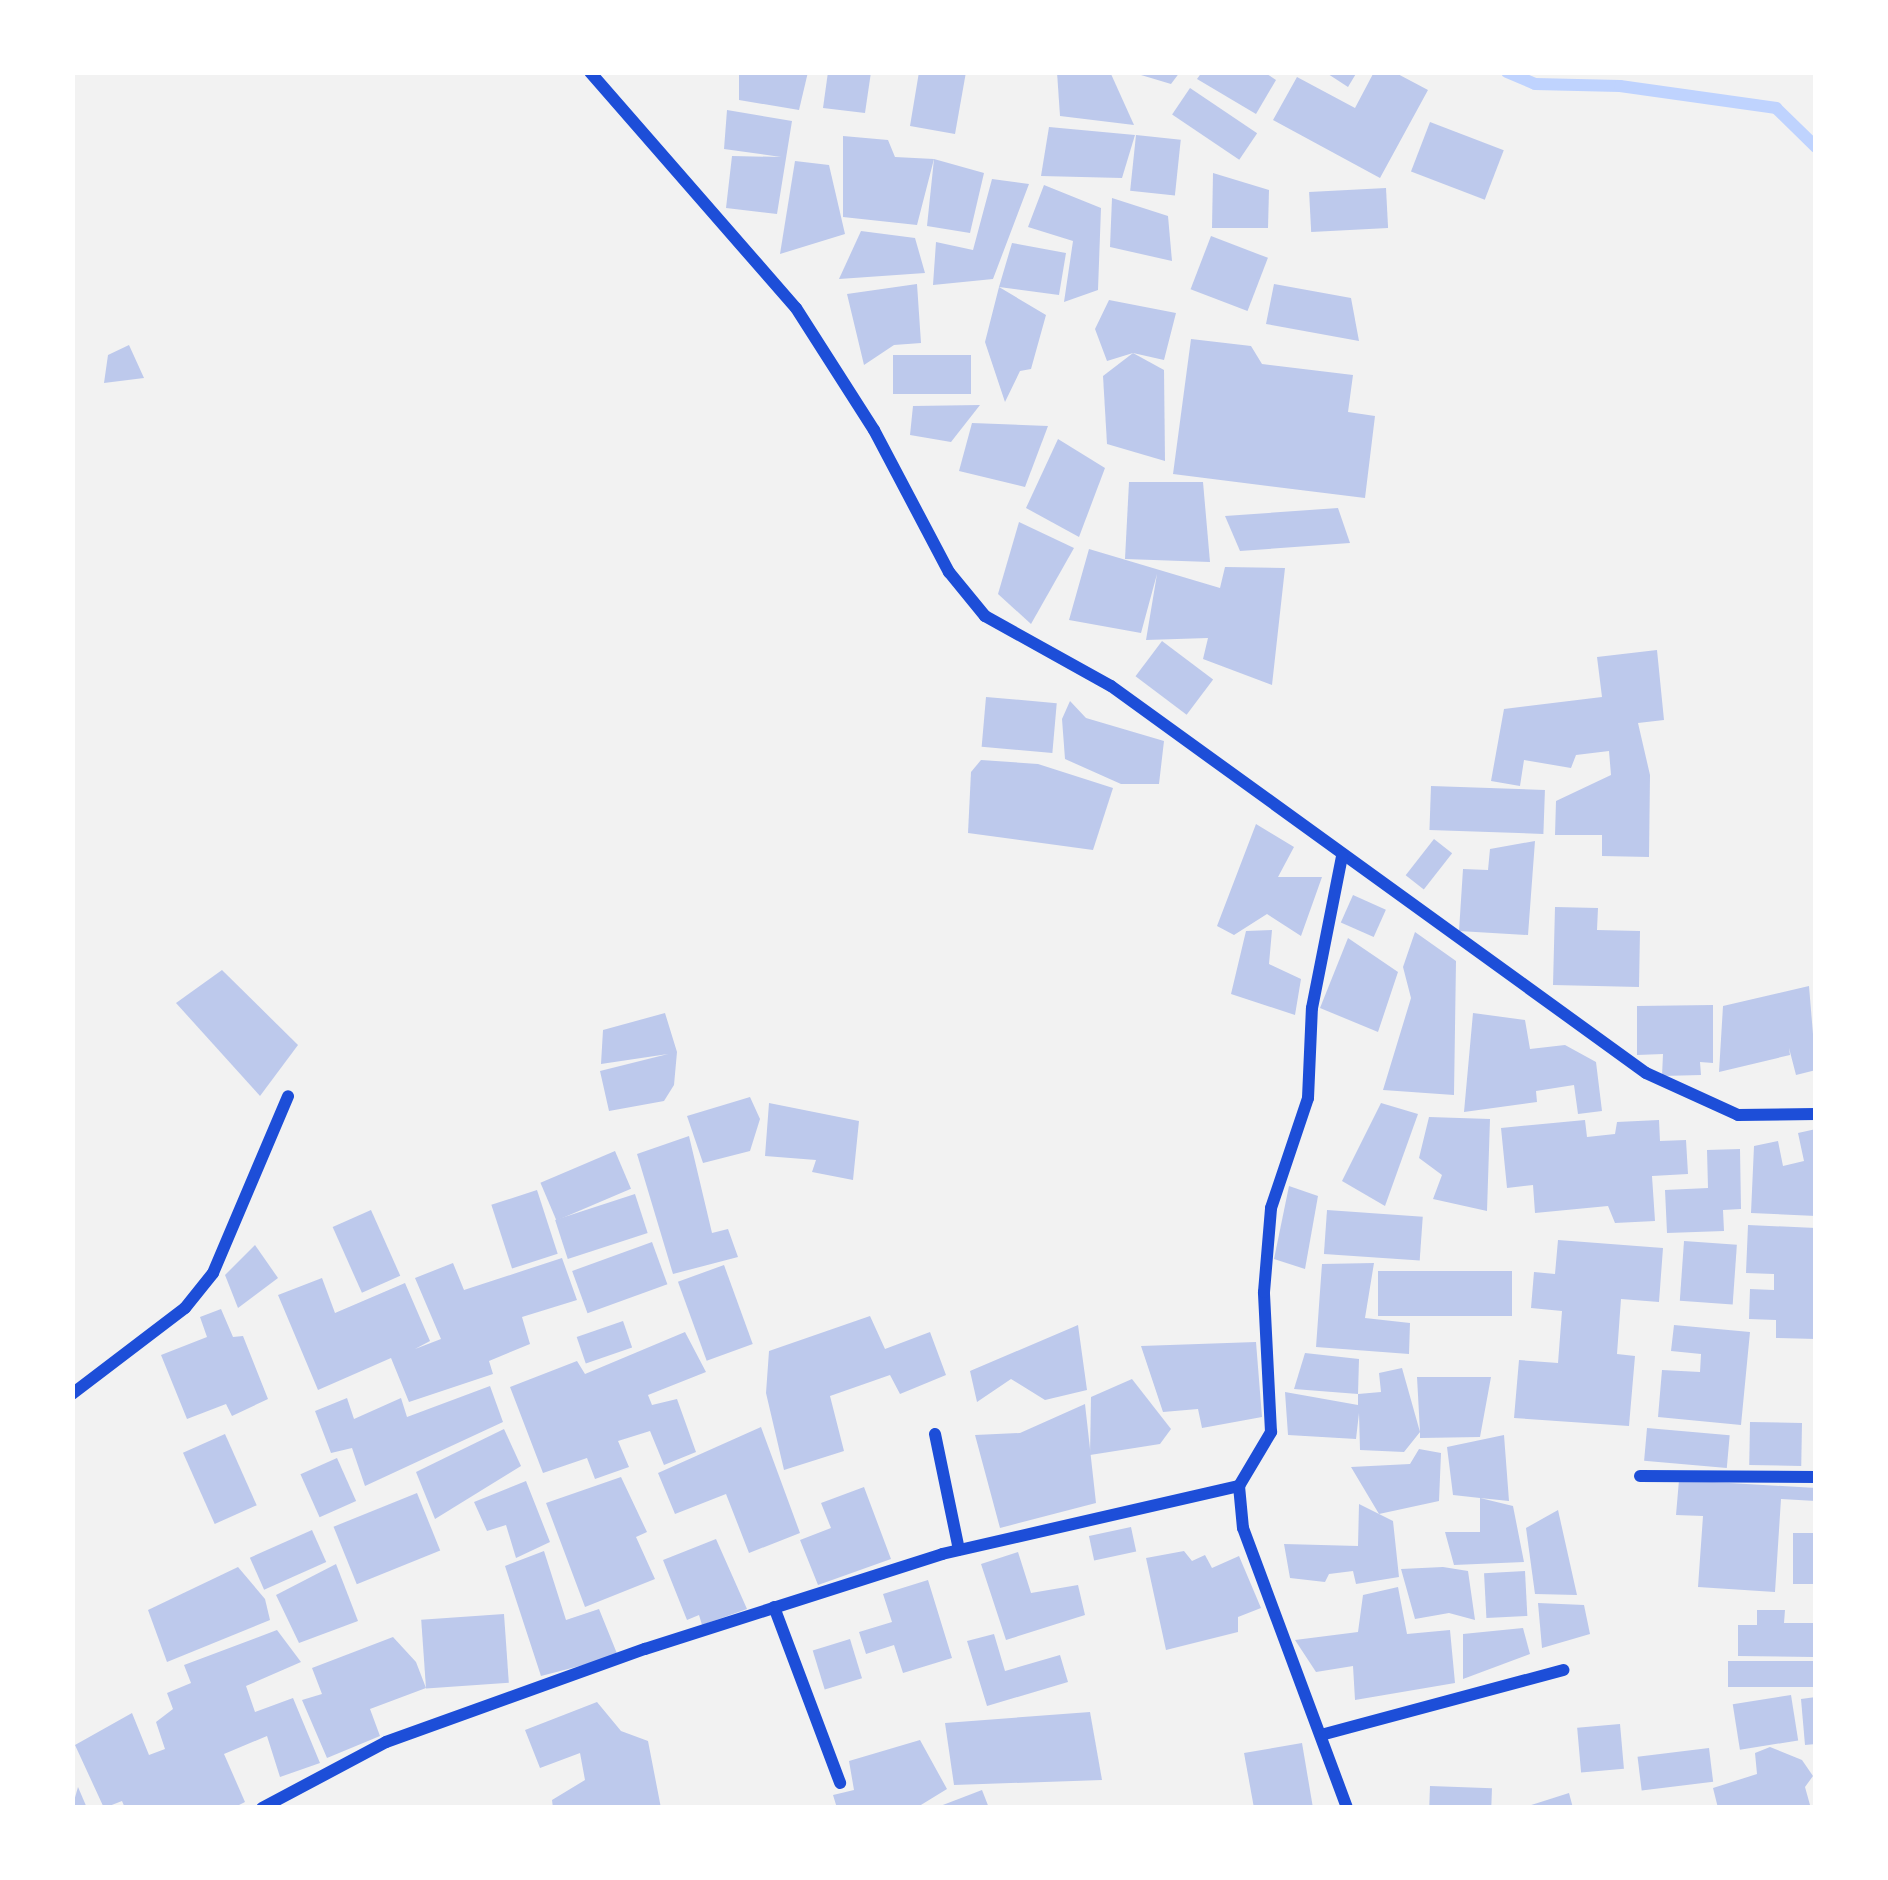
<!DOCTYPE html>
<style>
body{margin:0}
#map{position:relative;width:1888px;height:1880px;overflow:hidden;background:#f2f2f2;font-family:"Space Grotesk",sans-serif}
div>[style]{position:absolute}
.stream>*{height:12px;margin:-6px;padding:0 6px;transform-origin:6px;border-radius:6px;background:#bfd3fe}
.building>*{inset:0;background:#bdc9ec;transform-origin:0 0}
.minor>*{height:12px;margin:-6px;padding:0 6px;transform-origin:6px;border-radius:6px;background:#1d4ed8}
span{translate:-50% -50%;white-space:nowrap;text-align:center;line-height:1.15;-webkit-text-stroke:12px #fff;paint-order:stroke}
.frame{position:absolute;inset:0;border:75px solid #fff;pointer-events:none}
</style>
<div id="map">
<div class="stream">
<div style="left:1507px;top:72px;width:30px;rotate:23deg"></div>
<div style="left:1535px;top:84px;width:85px;rotate:1.3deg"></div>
<div style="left:1620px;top:86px;width:158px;rotate:8deg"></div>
<div style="left:1776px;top:108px;width:56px;rotate:44.3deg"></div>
</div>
<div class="building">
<div style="clip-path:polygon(808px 72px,799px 110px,739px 100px,739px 73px)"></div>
<div style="clip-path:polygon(828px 72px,871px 72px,865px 113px,823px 108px)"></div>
<div style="clip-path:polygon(919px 72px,966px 72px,955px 134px,910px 126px)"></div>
<div style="clip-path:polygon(1057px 72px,1111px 74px,1134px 125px,1060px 116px)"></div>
<div style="clip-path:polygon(1131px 72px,1180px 72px,1171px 84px)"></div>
<div style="clip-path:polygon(1202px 72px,1264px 72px,1276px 80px,1256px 114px,1197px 79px)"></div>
<div style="clip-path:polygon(1325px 72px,1357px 72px,1348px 87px)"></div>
<div style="clip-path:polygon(1374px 72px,1394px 72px,1428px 90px,1380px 178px,1273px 120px,1297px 77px,1355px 108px)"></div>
<div style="left:1190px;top:88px;width:81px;height:32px;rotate:34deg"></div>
<div style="clip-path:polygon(727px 110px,792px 121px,777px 214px,726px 208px,732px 156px,781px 157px,724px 149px)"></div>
<div style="left:1430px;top:122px;width:79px;height:53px;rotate:21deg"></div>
<div style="clip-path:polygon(1049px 127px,1135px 135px,1122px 178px,1041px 176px)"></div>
<div style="left:1136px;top:135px;width:45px;height:56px;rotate:6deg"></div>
<div style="clip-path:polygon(843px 136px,888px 140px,895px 157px,934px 159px,917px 225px,843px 217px)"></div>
<div style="clip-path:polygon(934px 159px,984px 173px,970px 233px,927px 226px)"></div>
<div style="clip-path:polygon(795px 161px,829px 165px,845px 234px,780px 254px)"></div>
<div style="clip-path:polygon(1213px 173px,1269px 190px,1268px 228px,1212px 228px)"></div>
<div style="clip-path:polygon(992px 179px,1029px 184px,993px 279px,933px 285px,936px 242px,973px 250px)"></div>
<div style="clip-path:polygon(1044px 185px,1101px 208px,1098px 290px,1064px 302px,1073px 241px,1028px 227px)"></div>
<div style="left:1386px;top:188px;width:40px;height:77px;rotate:87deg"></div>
<div style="clip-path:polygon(1112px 198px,1168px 216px,1172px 261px,1110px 247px)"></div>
<div style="clip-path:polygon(861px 231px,915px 238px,925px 273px,839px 279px)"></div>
<div style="left:1211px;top:236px;width:61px;height:57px;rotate:21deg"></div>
<div style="clip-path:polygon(1012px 243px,1066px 253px,1059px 295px,999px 287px,1046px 315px,1031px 369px,1020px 371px,1005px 402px,985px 342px,999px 287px)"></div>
<div style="clip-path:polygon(917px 284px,921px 343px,894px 345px,864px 365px,847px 294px)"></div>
<div style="clip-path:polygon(1274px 284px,1351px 298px,1359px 341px,1266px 324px)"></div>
<div style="clip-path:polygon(1109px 300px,1176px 313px,1164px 360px,1133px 353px,1107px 361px,1095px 329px)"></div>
<div style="clip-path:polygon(1191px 339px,1251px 346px,1262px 364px,1353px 375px,1348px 412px,1375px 416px,1365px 498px,1173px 474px)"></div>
<div style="clip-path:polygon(129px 345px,144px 378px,104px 383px,108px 355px)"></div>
<div style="clip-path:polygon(1133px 353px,1164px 370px,1165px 461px,1107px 444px,1103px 376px)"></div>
<div style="left:971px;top:355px;width:39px;height:78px;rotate:90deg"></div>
<div style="clip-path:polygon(980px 405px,951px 442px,910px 435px,913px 406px)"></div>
<div style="clip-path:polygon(972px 423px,1048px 426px,1025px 487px,959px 471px)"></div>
<div style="clip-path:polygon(1058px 439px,1105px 468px,1079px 537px,1026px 508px)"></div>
<div style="clip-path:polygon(1129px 482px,1203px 482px,1210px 562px,1125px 559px)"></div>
<div style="clip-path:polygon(1338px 508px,1350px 543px,1240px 551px,1225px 516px)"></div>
<div style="clip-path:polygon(1019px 522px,1074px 548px,1031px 624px,998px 594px)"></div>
<div style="clip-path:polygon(1089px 549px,1220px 588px,1225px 567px,1285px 568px,1272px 685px,1203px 659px,1208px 638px,1146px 640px,1157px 574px,1141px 633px,1069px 620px)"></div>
<div style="left:1162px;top:641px;width:64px;height:44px;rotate:37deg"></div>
<div style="clip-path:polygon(1657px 650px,1664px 720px,1638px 723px,1650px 775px,1649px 857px,1602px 856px,1602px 835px,1555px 835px,1556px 801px,1611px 775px,1609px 751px,1576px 755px,1571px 768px,1524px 760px,1520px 786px,1491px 781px,1504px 709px,1602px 697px,1597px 657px)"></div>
<div style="left:986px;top:697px;width:71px;height:50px;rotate:5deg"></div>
<div style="clip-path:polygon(1070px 701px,1086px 718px,1164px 741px,1159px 784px,1121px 784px,1065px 759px,1062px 719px)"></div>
<div style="clip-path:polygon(981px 760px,1038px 764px,1113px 788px,1093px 850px,968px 833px,971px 772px)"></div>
<div style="left:1431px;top:786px;width:114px;height:44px;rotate:2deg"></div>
<div style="clip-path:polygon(1256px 824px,1294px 847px,1278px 877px,1322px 877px,1301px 936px,1267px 914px,1234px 935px,1217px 926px)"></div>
<div style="left:1434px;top:839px;width:23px;height:46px;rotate:38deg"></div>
<div style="clip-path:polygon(1535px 841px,1528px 935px,1459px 931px,1463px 869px,1488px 870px,1490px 849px)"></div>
<div style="left:1353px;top:895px;width:36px;height:30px;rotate:24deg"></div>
<div style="clip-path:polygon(1555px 907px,1598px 908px,1597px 930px,1640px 931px,1639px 987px,1553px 985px)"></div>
<div style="clip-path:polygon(1272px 930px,1269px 964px,1301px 979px,1295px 1015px,1231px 994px,1246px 931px)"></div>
<div style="clip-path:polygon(1415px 932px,1456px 961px,1454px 1095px,1383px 1090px,1411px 998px,1403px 967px)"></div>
<div style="clip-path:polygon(1348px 938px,1398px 972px,1378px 1032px,1320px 1008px)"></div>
<div style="clip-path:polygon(222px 970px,298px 1045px,260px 1096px,176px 1003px)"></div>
<div style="clip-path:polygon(1809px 986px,1816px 1070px,1796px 1075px,1789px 1048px,1790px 1055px,1719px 1072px,1723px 1006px)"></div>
<div style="clip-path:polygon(1713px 1005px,1713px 1063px,1700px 1062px,1701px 1075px,1662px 1076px,1663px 1054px,1637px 1055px,1637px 1006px)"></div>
<div style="clip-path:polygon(665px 1013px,677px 1052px,674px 1085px,664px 1101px,609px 1111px,600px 1071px,668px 1054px,601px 1064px,603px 1030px)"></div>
<div style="clip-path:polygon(1473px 1013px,1525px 1020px,1530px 1049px,1565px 1045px,1596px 1062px,1602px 1111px,1578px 1114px,1574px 1085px,1536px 1091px,1537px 1102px,1464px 1112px)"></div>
<div style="clip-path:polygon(750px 1097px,760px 1119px,750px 1151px,703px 1163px,687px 1116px)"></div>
<div style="clip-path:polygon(769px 1103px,859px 1121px,853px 1180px,812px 1172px,816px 1160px,765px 1156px)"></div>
<div style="clip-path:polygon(1381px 1103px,1418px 1114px,1385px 1206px,1342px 1181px)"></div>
<div style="clip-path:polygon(1429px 1117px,1490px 1119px,1487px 1211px,1433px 1199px,1442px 1175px,1419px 1158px)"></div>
<div style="clip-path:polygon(1585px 1120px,1587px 1137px,1615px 1134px,1617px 1122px,1659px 1120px,1660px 1141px,1686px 1140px,1688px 1174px,1652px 1176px,1655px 1221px,1615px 1223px,1608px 1206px,1535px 1213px,1533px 1185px,1507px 1188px,1501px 1128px)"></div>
<div style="clip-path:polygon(1816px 1129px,1816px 1216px,1751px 1213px,1754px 1146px,1778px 1141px,1783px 1166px,1804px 1161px,1798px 1133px)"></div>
<div style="clip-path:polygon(689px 1136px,712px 1233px,728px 1229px,738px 1257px,673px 1274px,637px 1154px)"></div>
<div style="clip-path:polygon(1740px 1149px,1741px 1209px,1723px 1210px,1724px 1231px,1667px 1233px,1665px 1190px,1708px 1188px,1707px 1150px)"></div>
<div style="left:615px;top:1151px;width:41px;height:81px;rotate:67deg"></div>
<div style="clip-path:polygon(1289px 1186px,1318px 1196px,1305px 1269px,1274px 1259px)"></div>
<div style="left:537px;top:1190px;width:67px;height:48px;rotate:72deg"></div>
<div style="left:635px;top:1194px;width:41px;height:84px;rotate:72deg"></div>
<div style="left:371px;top:1210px;width:72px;height:42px;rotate:66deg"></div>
<div style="left:1327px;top:1210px;width:96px;height:44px;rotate:4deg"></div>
<div style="clip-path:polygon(1748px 1225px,1816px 1228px,1816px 1339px,1776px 1338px,1776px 1320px,1749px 1319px,1750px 1289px,1774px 1290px,1774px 1274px,1746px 1273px)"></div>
<div style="clip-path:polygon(1558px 1240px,1663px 1248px,1659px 1302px,1621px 1299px,1617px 1354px,1635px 1356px,1629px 1426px,1514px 1418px,1519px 1360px,1558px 1363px,1562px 1311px,1531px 1308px,1534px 1272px,1555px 1274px)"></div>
<div style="left:1684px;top:1241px;width:53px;height:60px;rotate:4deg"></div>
<div style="left:652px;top:1242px;width:45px;height:85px;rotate:70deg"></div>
<div style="clip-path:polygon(255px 1245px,278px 1278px,238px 1308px,225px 1275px)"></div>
<div style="clip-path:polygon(562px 1258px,577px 1300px,522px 1317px,530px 1344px,489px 1361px,493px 1374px,409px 1402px,391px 1358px,318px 1390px,278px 1295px,322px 1278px,335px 1313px,405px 1283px,430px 1341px,415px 1349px,441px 1339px,415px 1278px,453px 1263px,464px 1290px)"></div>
<div style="clip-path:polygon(1374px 1263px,1365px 1318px,1410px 1323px,1409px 1354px,1316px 1347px,1322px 1264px)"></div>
<div style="left:724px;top:1265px;width:84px;height:49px;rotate:70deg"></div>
<div style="left:1378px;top:1271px;width:134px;height:45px"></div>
<div style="clip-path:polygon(221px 1309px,233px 1337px,243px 1336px,268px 1399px,232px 1416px,226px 1404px,187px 1419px,161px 1355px,207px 1337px,200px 1317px)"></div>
<div style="clip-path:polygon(870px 1316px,885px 1349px,930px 1332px,946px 1375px,900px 1394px,890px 1375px,830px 1396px,844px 1451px,784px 1470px,766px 1393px,769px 1351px)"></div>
<div style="left:623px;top:1321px;width:28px;height:49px;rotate:71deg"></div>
<div style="clip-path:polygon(1078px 1325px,1087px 1390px,1045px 1400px,1011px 1379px,977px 1402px,970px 1371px)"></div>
<div style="clip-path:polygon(1674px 1325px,1750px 1332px,1741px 1425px,1658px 1417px,1662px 1370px,1700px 1372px,1701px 1354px,1671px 1351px)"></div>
<div style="clip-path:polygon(685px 1332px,706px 1372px,648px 1395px,652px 1405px,677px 1399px,696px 1452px,664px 1465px,650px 1431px,618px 1441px,629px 1467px,595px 1479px,587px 1458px,543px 1473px,510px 1387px,577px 1361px,585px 1374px)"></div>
<div style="clip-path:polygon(1256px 1342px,1262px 1417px,1202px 1428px,1198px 1409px,1163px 1412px,1141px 1346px)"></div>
<div style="clip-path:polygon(1305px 1353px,1359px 1359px,1358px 1394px,1294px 1389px)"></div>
<div style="clip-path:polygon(1402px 1368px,1420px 1432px,1417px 1377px,1491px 1377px,1480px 1437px,1420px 1438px,1420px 1432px,1404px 1452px,1360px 1450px,1359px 1413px,1356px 1439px,1288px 1435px,1285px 1392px,1358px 1405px,1358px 1394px,1381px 1392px,1379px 1373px)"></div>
<div style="clip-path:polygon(1132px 1379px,1171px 1429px,1160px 1444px,1090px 1455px,1091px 1397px)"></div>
<div style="clip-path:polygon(490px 1386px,503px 1422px,365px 1486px,352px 1448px,331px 1453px,315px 1411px,347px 1398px,354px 1419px,401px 1398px,407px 1417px)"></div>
<div style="clip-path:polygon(1085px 1404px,1096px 1503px,1000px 1528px,975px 1435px,1020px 1433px)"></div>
<div style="left:1750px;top:1422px;width:52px;height:43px;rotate:1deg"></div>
<div style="clip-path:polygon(761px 1427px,800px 1533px,749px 1553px,726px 1494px,675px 1514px,658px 1473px)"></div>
<div style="left:1647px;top:1428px;width:83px;height:33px;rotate:5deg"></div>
<div style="clip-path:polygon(504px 1429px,521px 1466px,435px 1519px,416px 1472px)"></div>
<div style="left:225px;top:1434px;width:78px;height:46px;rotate:66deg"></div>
<div style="clip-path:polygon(1504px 1435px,1509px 1501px,1480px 1498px,1513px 1506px,1524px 1562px,1454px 1565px,1445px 1532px,1480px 1532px,1480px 1498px,1453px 1495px,1447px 1447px)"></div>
<div style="clip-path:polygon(1419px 1449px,1441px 1453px,1439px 1501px,1379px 1514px,1351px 1467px,1410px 1464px)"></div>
<div style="left:337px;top:1458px;width:47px;height:40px;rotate:66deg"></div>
<div style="clip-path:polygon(621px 1477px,647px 1532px,636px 1537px,655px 1579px,585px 1607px,546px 1503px)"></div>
<div style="clip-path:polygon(1679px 1480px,1816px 1488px,1816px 1501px,1781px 1499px,1775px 1592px,1698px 1587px,1703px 1516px,1676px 1515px)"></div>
<div style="clip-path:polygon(526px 1481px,550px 1542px,516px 1558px,506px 1525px,487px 1531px,474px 1502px)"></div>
<div style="clip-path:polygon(864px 1487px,891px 1559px,818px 1585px,800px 1540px,831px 1528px,821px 1503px)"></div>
<div style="left:417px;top:1493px;width:62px;height:90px;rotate:68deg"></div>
<div style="clip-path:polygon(1359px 1504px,1393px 1521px,1399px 1577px,1356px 1584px,1353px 1571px,1329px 1574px,1325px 1582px,1290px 1578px,1284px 1544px,1358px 1546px)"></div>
<div style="clip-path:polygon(1558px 1510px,1577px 1595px,1535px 1594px,1526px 1528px)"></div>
<div style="left:1131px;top:1527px;width:25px;height:43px;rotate:78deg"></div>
<div style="left:312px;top:1530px;width:35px;height:68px;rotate:66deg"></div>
<div style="left:1793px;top:1533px;width:23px;height:51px"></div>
<div style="clip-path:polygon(716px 1539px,747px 1609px,702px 1625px,699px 1615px,687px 1620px,663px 1560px)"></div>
<div style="clip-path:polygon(544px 1551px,566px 1620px,599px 1609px,618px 1656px,541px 1676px,505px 1566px)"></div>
<div style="clip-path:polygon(1184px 1551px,1192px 1561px,1205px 1555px,1212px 1568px,1239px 1556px,1261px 1608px,1238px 1617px,1238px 1632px,1166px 1650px,1146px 1558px)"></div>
<div style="clip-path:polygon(1018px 1552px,1031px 1593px,1078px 1585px,1085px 1615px,1006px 1640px,981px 1564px)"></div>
<div style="clip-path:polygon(336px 1564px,358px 1621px,299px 1643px,276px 1595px)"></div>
<div style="clip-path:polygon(238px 1567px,265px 1599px,270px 1620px,167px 1662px,148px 1610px)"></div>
<div style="clip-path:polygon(1443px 1567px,1468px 1571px,1475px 1620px,1449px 1613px,1415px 1619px,1401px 1569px)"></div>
<div style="left:1525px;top:1571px;width:45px;height:41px;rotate:87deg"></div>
<div style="clip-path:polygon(928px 1580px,952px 1658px,903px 1673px,894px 1645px,866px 1654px,859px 1632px,892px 1622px,883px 1594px)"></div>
<div style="clip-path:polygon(1398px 1587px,1407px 1634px,1450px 1630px,1455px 1683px,1355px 1700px,1353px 1666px,1316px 1672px,1295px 1640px,1358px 1632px,1363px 1595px)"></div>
<div style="clip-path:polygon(1538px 1603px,1584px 1605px,1590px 1634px,1542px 1648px)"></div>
<div style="clip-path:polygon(1757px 1610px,1785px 1610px,1784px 1623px,1814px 1623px,1813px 1657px,1738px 1656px,1738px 1625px,1757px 1625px)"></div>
<div style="left:504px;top:1614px;width:69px;height:83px;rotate:86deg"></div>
<div style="clip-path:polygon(1523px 1628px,1530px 1654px,1463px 1679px,1463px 1634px)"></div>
<div style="clip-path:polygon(277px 1630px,301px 1662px,246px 1686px,255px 1712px,293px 1698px,320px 1763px,280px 1777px,267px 1736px,224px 1754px,245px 1802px,233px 1808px,125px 1808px,122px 1801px,104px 1808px,75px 1745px,132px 1713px,149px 1755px,165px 1749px,156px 1722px,173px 1709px,167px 1693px,191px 1683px,184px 1665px)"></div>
<div style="clip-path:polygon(994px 1634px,1005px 1671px,1060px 1655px,1068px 1682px,987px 1706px,967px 1641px)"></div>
<div style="clip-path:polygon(393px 1637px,416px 1662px,426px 1688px,370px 1709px,380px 1736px,327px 1758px,302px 1700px,322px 1694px,312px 1668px)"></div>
<div style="left:850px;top:1639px;width:41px;height:39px;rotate:73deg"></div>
<div style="left:1816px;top:1661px;width:26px;height:88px;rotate:90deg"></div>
<div style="left:1791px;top:1695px;width:46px;height:59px;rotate:81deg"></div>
<div style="clip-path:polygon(1816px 1697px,1816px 1744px,1805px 1745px,1801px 1699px)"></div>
<div style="clip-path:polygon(597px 1702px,621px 1731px,648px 1741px,661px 1808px,553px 1808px,552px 1800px,585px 1780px,580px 1753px,540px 1768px,525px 1730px)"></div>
<div style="clip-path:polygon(1090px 1712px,1102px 1780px,954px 1785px,945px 1723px)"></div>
<div style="left:1620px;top:1724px;width:45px;height:43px;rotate:85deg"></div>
<div style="clip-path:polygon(920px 1740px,947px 1789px,916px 1808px,837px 1808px,833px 1795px,854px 1790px,849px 1761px)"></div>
<div style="clip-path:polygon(1302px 1743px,1313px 1808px,1254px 1808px,1244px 1753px)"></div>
<div style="clip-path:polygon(1770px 1747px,1802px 1760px,1813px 1776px,1805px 1787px,1810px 1805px,1718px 1808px,1713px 1788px,1757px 1774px,1755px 1753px)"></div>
<div style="left:1709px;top:1748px;width:34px;height:72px;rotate:83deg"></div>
<div style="left:1430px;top:1786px;width:62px;height:22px;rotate:2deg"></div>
<div style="clip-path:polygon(78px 1787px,87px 1808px,72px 1808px)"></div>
<div style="clip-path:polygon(982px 1790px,989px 1808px,935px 1808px)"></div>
<div style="clip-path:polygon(1569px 1793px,1573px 1808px,1525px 1808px,1525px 1807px)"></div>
</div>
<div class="minor">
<div style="left:590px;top:72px;width:313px;rotate:48.9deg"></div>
<div style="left:796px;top:308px;width:145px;rotate:57.4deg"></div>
<div style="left:874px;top:430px;width:161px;rotate:62.2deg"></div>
<div style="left:949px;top:572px;width:57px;rotate:50.7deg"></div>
<div style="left:985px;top:616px;width:144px;rotate:29.1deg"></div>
<div style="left:1111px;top:686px;width:660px;rotate:35.88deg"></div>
<div style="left:1646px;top:1073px;width:101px;rotate:24.5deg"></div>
<div style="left:1738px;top:1115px;width:78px;rotate:-0.7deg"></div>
<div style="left:72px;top:1394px;width:142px;rotate:-37.3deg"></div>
<div style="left:185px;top:1308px;width:45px;rotate:-51.3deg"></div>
<div style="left:213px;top:1273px;width:192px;rotate:-67deg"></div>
<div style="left:935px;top:1434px;width:118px;rotate:78.3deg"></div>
<div style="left:1640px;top:1476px;width:176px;rotate:0.3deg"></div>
<div style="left:1239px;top:1486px;width:63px;rotate:-59.3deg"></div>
<div style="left:1271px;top:1432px;width:140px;rotate:-92.9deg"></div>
<div style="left:1264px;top:1292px;width:84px;rotate:-85.2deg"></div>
<div style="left:1271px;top:1208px;width:116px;rotate:-71.4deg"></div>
<div style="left:1308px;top:1098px;width:90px;rotate:-87.5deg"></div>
<div style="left:1312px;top:1008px;width:155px;rotate:-78.8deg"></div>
<div style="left:774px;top:1607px;width:188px;rotate:69.4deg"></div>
<div style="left:1321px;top:1735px;width:251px;rotate:-15deg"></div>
<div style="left:262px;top:1808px;width:140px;rotate:-28deg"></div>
<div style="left:386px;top:1742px;width:275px;rotate:-19.8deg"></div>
<div style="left:645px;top:1649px;width:312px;rotate:-17.7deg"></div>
<div style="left:942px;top:1554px;width:305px;rotate:-12.9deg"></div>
<div style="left:1239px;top:1486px;width:42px;rotate:84.6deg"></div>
<div style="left:1243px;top:1528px;width:299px;rotate:69.6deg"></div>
</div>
<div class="frame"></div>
</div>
